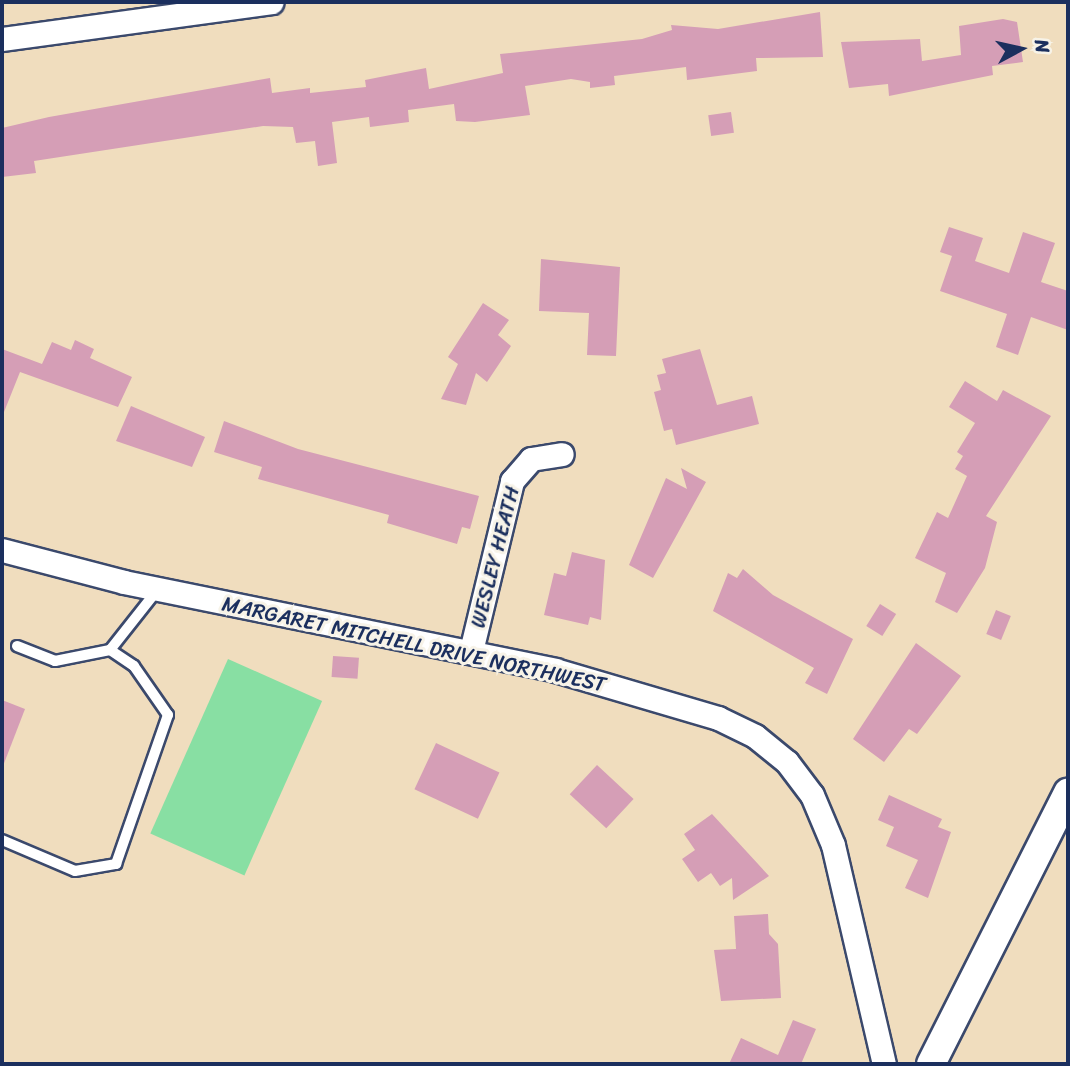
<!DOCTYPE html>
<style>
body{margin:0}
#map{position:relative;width:1070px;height:1066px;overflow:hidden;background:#f0ddbe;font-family:Sriracha,sans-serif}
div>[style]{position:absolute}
.green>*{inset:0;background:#88dfa3;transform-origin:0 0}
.building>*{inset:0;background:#d59eb6;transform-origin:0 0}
.roads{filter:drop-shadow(2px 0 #3b496c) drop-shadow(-2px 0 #3b496c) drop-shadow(0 2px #3b496c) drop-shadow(0 -2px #3b496c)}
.service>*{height:10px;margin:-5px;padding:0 5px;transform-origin:5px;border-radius:5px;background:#fff}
.minor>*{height:23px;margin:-11.5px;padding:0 11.5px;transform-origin:11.5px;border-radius:11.5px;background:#fff}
.tertiary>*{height:28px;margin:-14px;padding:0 14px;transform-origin:14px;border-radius:14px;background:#fff}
span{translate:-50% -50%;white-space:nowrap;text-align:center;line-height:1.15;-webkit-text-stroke:6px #f7f3e8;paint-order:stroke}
.street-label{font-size:21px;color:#1b2f5e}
.frame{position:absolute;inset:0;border:4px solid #1b2f5e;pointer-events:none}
.north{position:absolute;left:986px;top:14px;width:70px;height:70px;-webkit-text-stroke:5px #f7f3e8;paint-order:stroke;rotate:82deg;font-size:19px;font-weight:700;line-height:28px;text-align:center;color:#1b2f5e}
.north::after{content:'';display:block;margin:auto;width:24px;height:32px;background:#1b2f5e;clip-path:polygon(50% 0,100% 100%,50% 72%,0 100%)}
</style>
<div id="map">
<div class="green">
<div style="left:228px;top:659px;width:103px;height:191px;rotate:24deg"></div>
</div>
<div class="building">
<div style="clip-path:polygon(820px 12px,823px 57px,756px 58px,757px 71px,687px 80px,686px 67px,614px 76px,615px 85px,590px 88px,590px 82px,571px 79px,525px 86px,530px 115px,475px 122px,456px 121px,454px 104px,408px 110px,409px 122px,370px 127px,369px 117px,332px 122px,337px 163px,318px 166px,315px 141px,296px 143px,293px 127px,263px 126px,34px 161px,36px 173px,2px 177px,2px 128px,49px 117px,270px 78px,272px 93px,310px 88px,310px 93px,366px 87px,365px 80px,426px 68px,429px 89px,503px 73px,500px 54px,642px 39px,672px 30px,671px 25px,718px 29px)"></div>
<div style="clip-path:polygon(1003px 19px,1017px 22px,1023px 62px,992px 66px,993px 75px,889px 96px,888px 84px,849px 88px,841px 42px,920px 39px,922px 61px,961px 55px,959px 26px)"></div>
<div style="left:731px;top:112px;width:21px;height:23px;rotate:82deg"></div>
<div style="clip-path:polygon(949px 227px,983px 238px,975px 261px,1009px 273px,1023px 232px,1055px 243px,1041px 282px,1068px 291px,1068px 330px,1031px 317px,1018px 355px,996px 347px,1007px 314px,940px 291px,952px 256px,940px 252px)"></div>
<div style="clip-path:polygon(541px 259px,620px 267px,616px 356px,587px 355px,589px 313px,539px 311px)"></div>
<div style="clip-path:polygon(483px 303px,509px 320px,498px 335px,511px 346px,487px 382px,476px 373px,466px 405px,441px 399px,458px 364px,448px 357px)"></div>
<div style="clip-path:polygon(75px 340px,94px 349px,90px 358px,132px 377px,118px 407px,20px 372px,2px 417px,2px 349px,42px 364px,52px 342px,71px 350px)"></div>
<div style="clip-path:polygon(700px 349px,717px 405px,752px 396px,759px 424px,676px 445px,672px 429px,664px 431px,654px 392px,661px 390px,657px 375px,666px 373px,662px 359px)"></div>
<div style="clip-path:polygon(965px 381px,997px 401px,1003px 390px,1051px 416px,986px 516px,997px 522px,985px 568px,957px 613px,935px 602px,946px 573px,915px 558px,937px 512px,948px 518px,967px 476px,955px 469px,963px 456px,957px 452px,975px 423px,949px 407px)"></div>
<div style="clip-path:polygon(131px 406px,205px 437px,192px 467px,116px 441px)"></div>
<div style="clip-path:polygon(224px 421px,298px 449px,479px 496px,470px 529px,462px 527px,457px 544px,387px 523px,389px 515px,258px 479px,262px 467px,214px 452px)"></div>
<div style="clip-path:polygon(681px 468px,706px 482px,653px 578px,629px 565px,666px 478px,687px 489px)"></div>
<div style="clip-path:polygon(572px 552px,605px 560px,601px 620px,590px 617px,588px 625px,544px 615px,554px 573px,566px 576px)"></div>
<div style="clip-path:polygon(743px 569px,773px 595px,853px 639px,827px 694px,805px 683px,814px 668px,713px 611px,728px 573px,737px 578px)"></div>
<div style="left:880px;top:604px;width:19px;height:26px;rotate:32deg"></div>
<div style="left:996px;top:610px;width:16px;height:26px;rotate:22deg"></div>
<div style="clip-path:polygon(916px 643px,961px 676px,917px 734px,909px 729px,884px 762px,853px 739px)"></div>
<div style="left:333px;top:656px;width:26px;height:21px;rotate:4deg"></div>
<div style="clip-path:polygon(2px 700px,25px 709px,3px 766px,2px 765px)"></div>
<div style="left:436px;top:743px;width:70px;height:51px;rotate:25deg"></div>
<div style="left:597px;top:765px;width:50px;height:40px;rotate:43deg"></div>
<div style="clip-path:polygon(889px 795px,942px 819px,938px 827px,951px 832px,928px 898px,905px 888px,918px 860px,886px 846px,894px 827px,878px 820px)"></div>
<div style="clip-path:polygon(712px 814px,769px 876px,733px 900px,732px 878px,720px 886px,711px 873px,698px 882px,682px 859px,695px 850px,684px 834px)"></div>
<div style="clip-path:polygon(768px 914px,769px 934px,778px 944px,781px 998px,721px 1001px,714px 950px,736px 949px,734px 916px)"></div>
<div style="clip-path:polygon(793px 1020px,816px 1029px,801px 1064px,729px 1064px,741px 1038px,778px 1055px)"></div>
</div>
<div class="roads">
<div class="service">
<div style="left:17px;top:646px;width:41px;rotate:21.5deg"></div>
<div style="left:55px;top:661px;width:56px;rotate:-11.3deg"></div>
<div style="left:110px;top:650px;width:79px;rotate:-51.7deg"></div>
<div style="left:2px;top:840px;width:79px;rotate:23deg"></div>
<div style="left:75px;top:871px;width:42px;rotate:-9.7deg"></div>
<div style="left:116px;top:864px;width:158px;rotate:-70.8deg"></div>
<div style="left:168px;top:715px;width:60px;rotate:-124.8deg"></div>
<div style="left:134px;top:666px;width:29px;rotate:-146deg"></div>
</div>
<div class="minor">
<div style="left:2px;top:39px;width:272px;rotate:-7.8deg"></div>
<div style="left:2px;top:550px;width:126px;rotate:14.7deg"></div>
<div style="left:124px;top:582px;width:440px;rotate:11.5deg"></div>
<div style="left:555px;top:670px;width:170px;rotate:16.4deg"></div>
<div style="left:718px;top:718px;width:41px;rotate:25.9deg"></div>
<div style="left:755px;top:736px;width:41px;rotate:39.1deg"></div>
<div style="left:787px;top:762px;width:41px;rotate:52.9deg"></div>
<div style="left:812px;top:795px;width:54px;rotate:67.2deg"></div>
<div style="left:833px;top:845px;width:225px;rotate:76.9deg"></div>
<div style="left:471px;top:651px;width:175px;rotate:-76.4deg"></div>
<div style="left:512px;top:481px;width:29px;rotate:-49deg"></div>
<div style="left:531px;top:459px;width:31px;rotate:-9deg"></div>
</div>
<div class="tertiary">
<div style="left:931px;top:1064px;width:304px;rotate:-63.2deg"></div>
</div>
</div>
<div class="street-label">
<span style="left:495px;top:557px;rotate:-76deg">WESLEY HEATH</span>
<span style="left:414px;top:644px;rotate:12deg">MARGARET MITCHELL DRIVE NORTHWEST</span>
</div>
<div class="frame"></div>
<div class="north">N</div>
</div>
